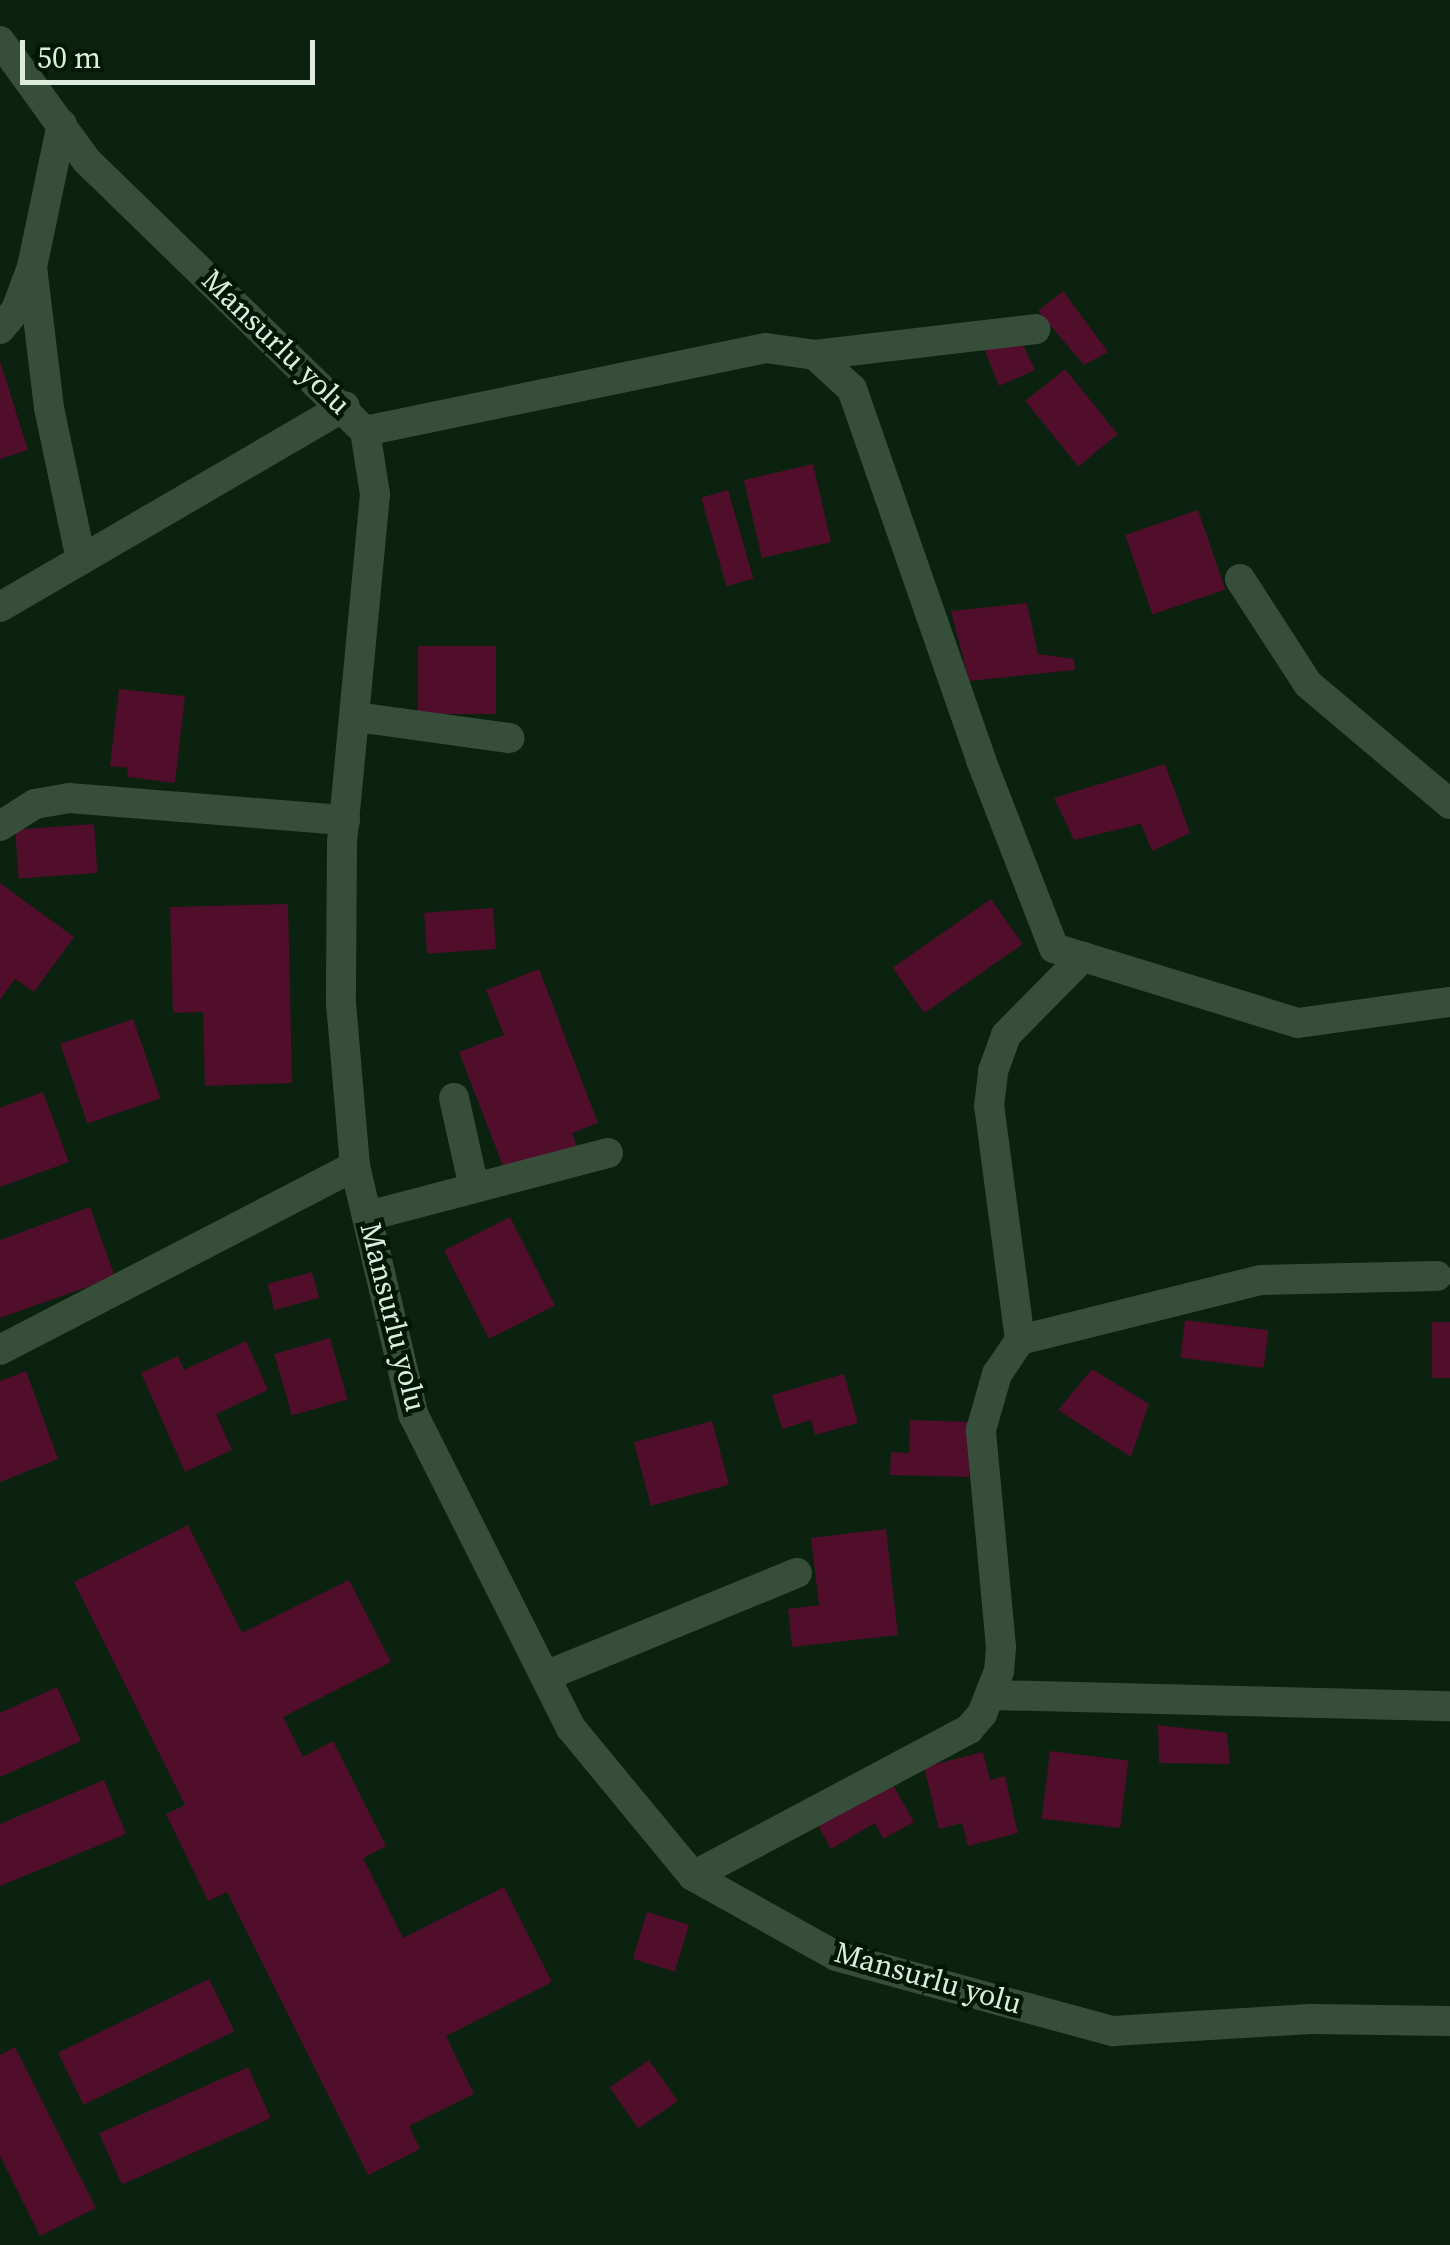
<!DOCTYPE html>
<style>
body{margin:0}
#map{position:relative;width:1450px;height:2245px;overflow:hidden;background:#0a220f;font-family:"Source Serif 4",serif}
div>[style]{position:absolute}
.building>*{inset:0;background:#500e2b;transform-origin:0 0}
.minor>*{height:30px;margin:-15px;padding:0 15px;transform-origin:15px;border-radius:15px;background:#374f3a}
span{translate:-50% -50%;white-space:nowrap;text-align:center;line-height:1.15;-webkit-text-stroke:9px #021806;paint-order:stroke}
.street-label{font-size:30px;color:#ddecdf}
.scale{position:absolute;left:20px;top:40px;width:295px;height:45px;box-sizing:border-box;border:5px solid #ddecdf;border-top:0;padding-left:12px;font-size:30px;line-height:35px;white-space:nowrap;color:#ddecdf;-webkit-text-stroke:8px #021806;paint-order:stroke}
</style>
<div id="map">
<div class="building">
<div style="clip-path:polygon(1063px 291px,1108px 352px,1084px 365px,1038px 311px)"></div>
<div style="clip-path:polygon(1021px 340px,1035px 370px,999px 386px,983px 346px)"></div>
<div style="clip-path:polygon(0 361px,28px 450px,0 459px)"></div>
<div style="left:1065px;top:369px;width:84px;height:51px;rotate:51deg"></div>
<div style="left:813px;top:464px;width:80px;height:71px;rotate:77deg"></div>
<div style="left:728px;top:490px;width:92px;height:28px;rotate:74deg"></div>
<div style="left:1198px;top:510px;width:84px;height:77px;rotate:71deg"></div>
<div style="clip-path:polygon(1027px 603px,1038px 654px,1074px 659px,1075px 670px,969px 681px,951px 611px)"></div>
<div style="left:418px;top:646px;width:78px;height:68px"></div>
<div style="clip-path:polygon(119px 689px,185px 696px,175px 783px,127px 777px,128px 768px,110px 766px)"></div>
<div style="clip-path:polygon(1165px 764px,1190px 833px,1152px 851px,1141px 824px,1074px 840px,1054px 798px)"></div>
<div style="left:94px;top:824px;width:49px;height:79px;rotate:86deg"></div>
<div style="clip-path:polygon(0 883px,74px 937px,34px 992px,15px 979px,0 1000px)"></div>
<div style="left:991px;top:899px;width:55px;height:120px;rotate:55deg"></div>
<div style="clip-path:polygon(288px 904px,292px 1083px,205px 1086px,203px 1012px,173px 1013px,170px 907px)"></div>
<div style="left:493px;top:908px;width:41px;height:69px;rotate:86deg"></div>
<div style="clip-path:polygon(539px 969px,598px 1123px,572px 1133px,577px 1146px,506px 1174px,459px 1052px,504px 1035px,486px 990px)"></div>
<div style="left:133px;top:1019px;width:84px;height:77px;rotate:71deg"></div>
<div style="clip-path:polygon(43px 1092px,69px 1162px,0 1187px,0 1108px)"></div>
<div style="clip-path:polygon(90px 1207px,115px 1277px,0 1318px,0 1240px)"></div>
<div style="left:510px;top:1217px;width:99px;height:74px;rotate:63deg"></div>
<div style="left:312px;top:1272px;width:27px;height:46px;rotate:75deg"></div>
<div style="left:1185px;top:1320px;width:84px;height:38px;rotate:7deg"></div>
<div style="left:1432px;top:1322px;width:18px;height:56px"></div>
<div style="left:330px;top:1338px;width:64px;height:58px;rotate:74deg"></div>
<div style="clip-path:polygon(246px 1341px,268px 1390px,216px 1414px,232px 1450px,185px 1472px,141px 1373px,178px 1356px,184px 1370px)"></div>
<div style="clip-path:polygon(1092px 1369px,1149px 1404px,1131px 1457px,1058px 1410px)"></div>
<div style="clip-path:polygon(26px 1371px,58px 1459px,0 1482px,0 1381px)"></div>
<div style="clip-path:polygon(844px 1374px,858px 1423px,815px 1435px,811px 1420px,782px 1429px,772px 1395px)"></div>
<div style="clip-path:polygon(910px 1420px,970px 1422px,969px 1477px,890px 1475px,891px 1452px,909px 1453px)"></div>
<div style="left:712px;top:1421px;width:66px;height:81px;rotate:75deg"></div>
<div style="clip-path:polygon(188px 1525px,242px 1633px,349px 1580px,391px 1662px,283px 1717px,303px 1757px,333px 1741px,386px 1846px,363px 1858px,403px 1938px,504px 1887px,552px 1982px,446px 2036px,474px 2094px,409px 2126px,420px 2149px,368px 2175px,227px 1892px,208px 1901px,166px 1814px,185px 1805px,74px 1582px)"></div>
<div style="clip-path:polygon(886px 1529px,898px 1635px,792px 1647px,788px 1609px,819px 1605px,811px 1538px)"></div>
<div style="clip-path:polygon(57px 1687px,81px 1741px,0 1777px,0 1713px)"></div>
<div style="clip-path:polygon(1158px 1725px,1227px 1733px,1230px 1764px,1159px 1763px)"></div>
<div style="left:1050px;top:1751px;width:79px;height:68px;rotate:7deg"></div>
<div style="clip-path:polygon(983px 1752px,990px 1780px,1005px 1776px,1018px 1833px,968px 1846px,962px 1823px,939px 1829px,924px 1767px)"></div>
<div style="clip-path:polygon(888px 1776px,914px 1822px,883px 1839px,875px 1823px,831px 1849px,814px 1818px)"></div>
<div style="clip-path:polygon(104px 1780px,126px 1834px,0 1886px,0 1824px)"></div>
<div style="left:647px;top:1912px;width:44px;height:49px;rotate:17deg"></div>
<div style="left:209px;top:1979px;width:58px;height:168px;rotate:64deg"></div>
<div style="clip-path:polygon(15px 2047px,96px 2208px,40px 2236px,0 2156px,0 2055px)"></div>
<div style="left:649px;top:2060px;width:50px;height:48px;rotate:55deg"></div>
<div style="left:248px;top:2067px;width:56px;height:163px;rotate:66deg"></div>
</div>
<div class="minor">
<div style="left:0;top:41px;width:148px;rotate:54.1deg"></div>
<div style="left:87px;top:161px;width:388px;rotate:44.2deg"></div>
<div style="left:365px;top:431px;width:64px;rotate:81deg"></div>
<div style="left:375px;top:494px;width:351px;rotate:95.4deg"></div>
<div style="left:342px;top:843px;width:160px;rotate:90.4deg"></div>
<div style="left:341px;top:1003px;width:164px;rotate:85.1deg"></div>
<div style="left:355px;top:1166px;width:255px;rotate:76.8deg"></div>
<div style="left:413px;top:1414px;width:352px;rotate:63.3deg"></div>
<div style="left:571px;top:1728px;width:192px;rotate:50.5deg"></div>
<div style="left:693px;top:1876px;width:164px;rotate:29.2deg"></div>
<div style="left:836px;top:1956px;width:287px;rotate:15.2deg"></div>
<div style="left:1113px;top:2031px;width:198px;rotate:-3.5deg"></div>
<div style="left:1311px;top:2019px;width:139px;rotate:0.8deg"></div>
<div style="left:32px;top:267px;width:142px;rotate:83.1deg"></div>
<div style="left:49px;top:408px;width:155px;rotate:78.1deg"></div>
<div style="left:0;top:329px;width:25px;rotate:-50deg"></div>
<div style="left:16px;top:310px;width:46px;rotate:-69.6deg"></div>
<div style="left:32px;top:267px;width:146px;rotate:-78.2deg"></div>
<div style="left:815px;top:355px;width:222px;rotate:-6.7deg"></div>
<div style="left:365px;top:431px;width:409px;rotate:-11.7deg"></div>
<div style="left:766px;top:348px;width:49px;rotate:8.1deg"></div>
<div style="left:815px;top:355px;width:50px;rotate:42.6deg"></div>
<div style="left:852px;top:389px;width:393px;rotate:70.8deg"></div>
<div style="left:981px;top:760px;width:202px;rotate:68.8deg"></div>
<div style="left:1054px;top:948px;width:255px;rotate:17.1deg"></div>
<div style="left:1298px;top:1023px;width:153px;rotate:-7.9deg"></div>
<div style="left:1240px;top:579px;width:125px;rotate:57.1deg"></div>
<div style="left:1308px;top:684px;width:186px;rotate:40.2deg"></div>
<div style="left:0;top:607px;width:399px;rotate:-30.2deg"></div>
<div style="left:356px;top:717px;width:155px;rotate:7.8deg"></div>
<div style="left:0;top:826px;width:41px;rotate:-32.2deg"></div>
<div style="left:35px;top:804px;width:35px;rotate:-10deg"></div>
<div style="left:69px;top:798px;width:277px;rotate:4.6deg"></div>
<div style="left:454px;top:1098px;width:87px;rotate:77.4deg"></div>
<div style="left:368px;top:1216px;width:248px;rotate:-14.7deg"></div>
<div style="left:1020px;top:1340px;width:236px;rotate:-97.5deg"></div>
<div style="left:989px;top:1106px;width:35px;rotate:-83deg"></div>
<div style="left:993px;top:1071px;width:38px;rotate:-70deg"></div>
<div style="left:1006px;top:1035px;width:110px;rotate:-45.4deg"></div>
<div style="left:0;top:1350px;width:400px;rotate:-27.4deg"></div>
<div style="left:548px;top:1675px;width:269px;rotate:-22.3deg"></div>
<div style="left:992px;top:1695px;width:458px;rotate:1.4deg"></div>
<div style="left:693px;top:1876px;width:313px;rotate:-28deg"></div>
<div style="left:969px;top:1729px;width:20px;rotate:-49deg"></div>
<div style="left:982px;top:1714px;width:46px;rotate:-68.4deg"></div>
<div style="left:999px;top:1671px;width:24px;rotate:-85deg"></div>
<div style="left:1001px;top:1647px;width:218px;rotate:-95.3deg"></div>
<div style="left:981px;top:1430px;width:58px;rotate:-74.1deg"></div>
<div style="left:997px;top:1374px;width:41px;rotate:-55.9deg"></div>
<div style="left:1020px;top:1340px;width:248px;rotate:-14deg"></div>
<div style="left:1261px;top:1280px;width:176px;rotate:-1.3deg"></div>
</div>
<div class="street-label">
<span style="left:276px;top:342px;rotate:44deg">Mansurlu yolu</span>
<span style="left:393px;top:1317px;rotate:76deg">Mansurlu yolu</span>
<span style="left:928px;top:1978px;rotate:16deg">Mansurlu yolu</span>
</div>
<div class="scale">50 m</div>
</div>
